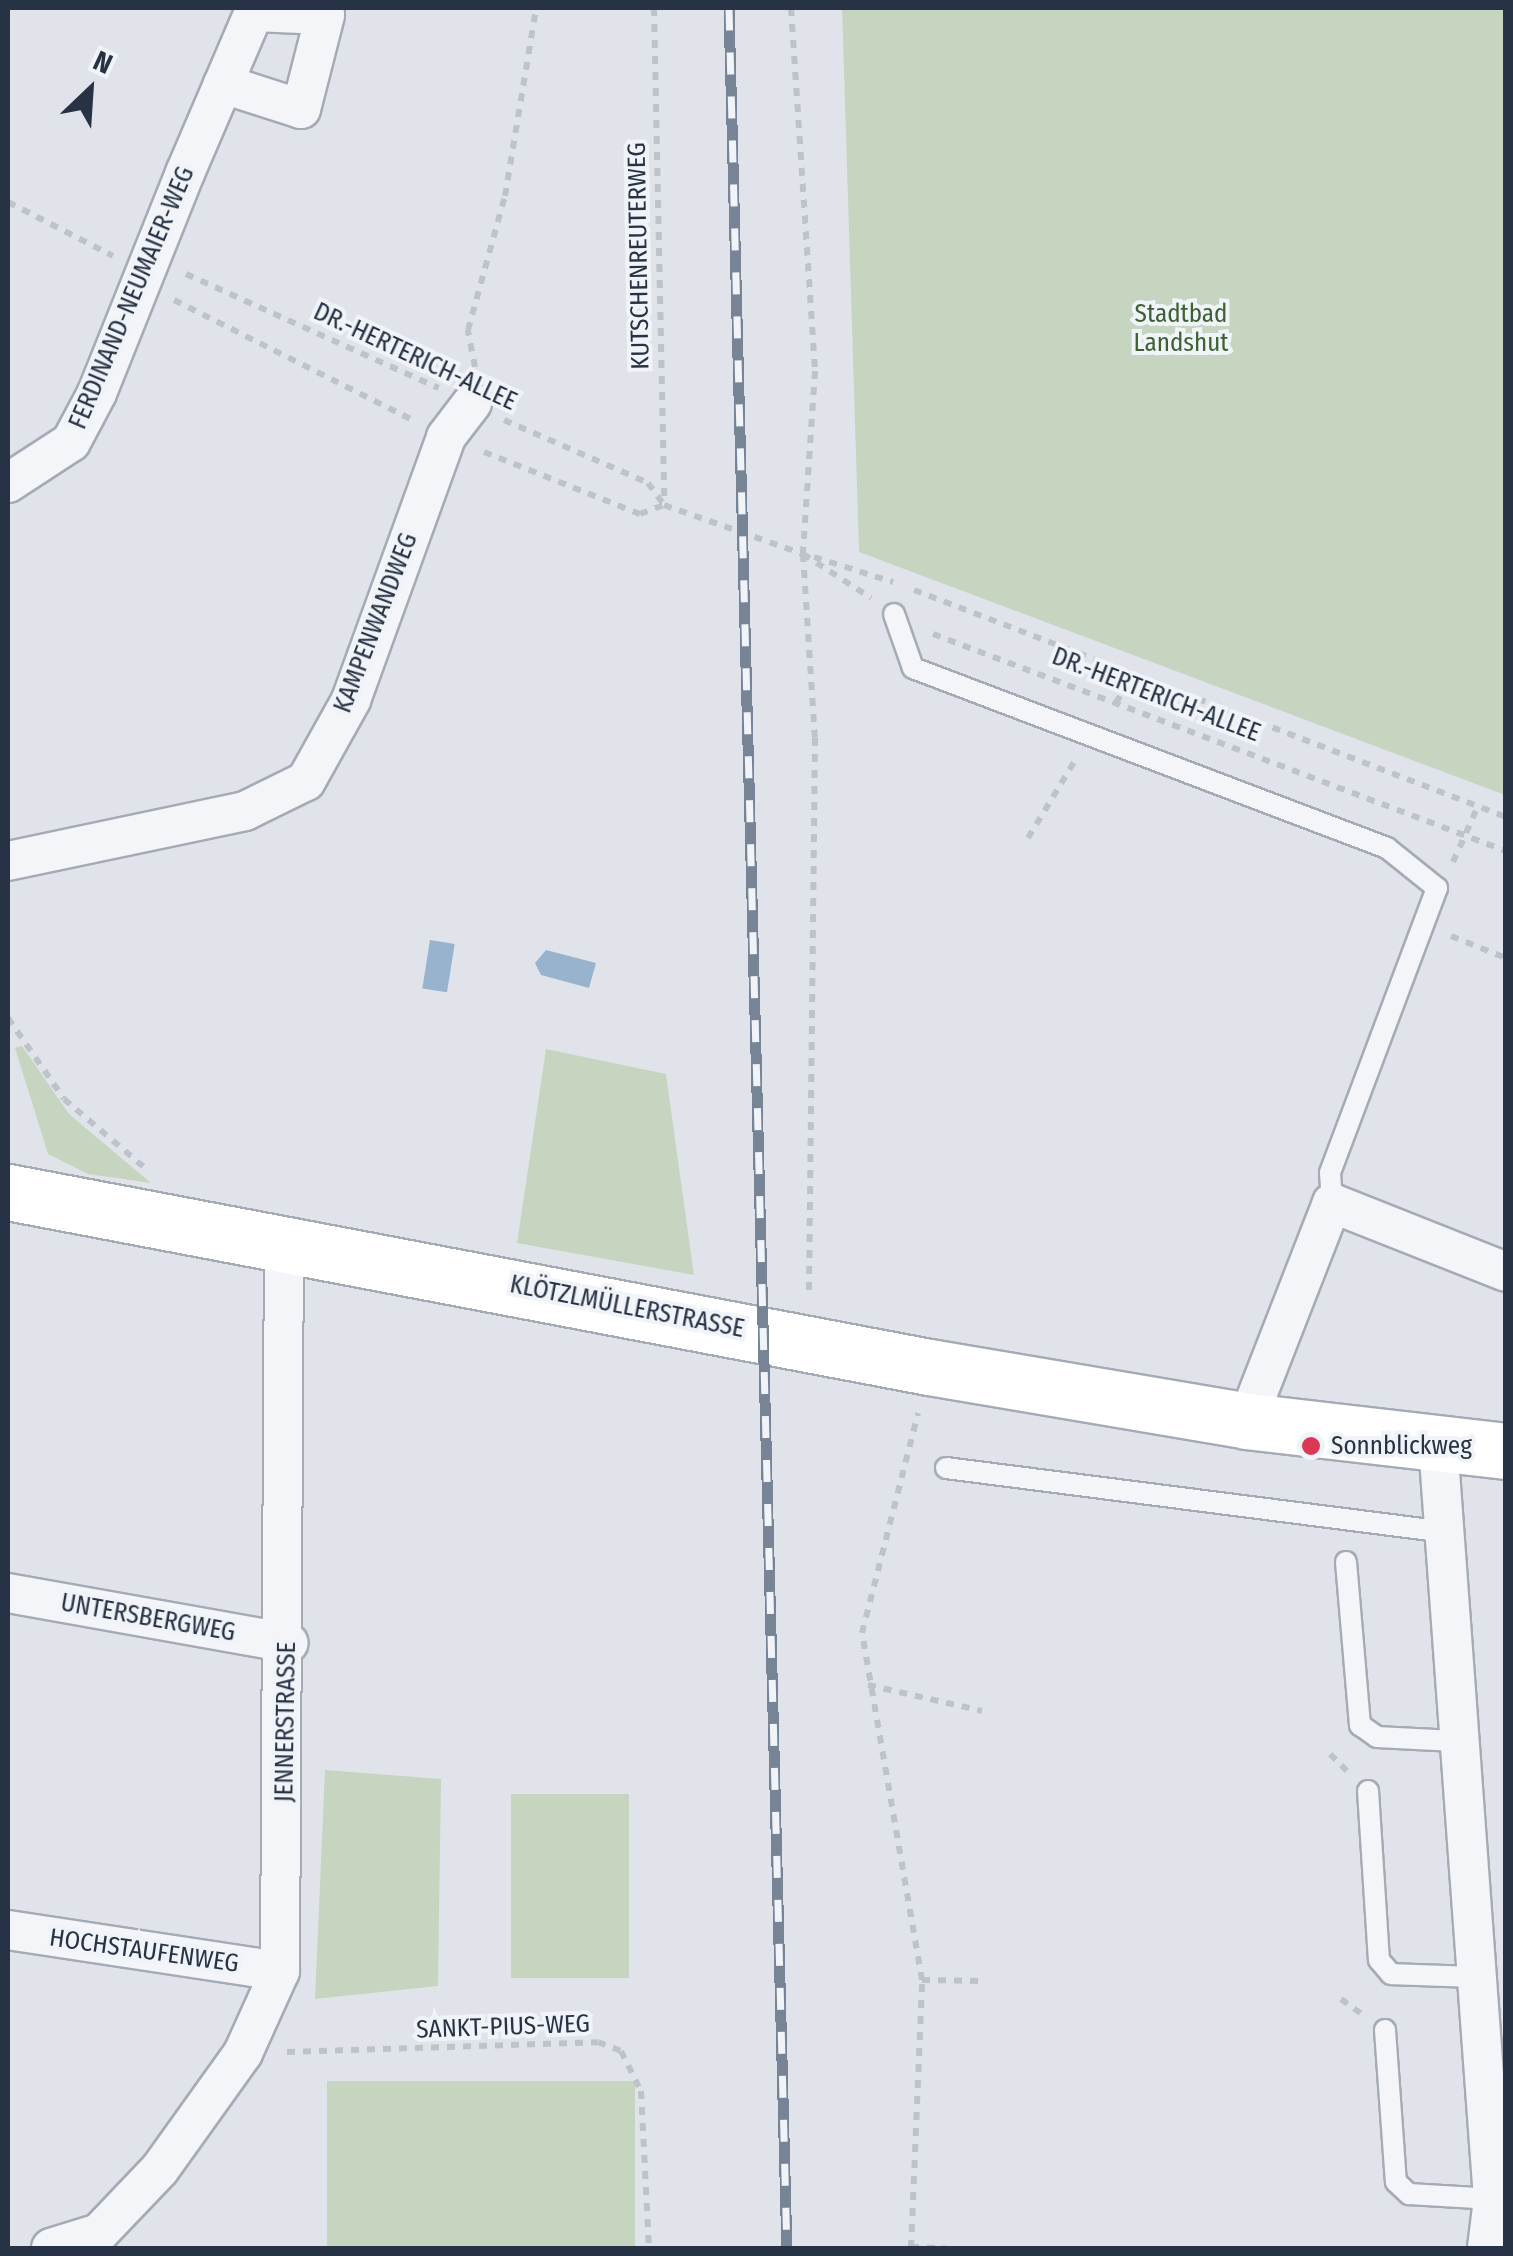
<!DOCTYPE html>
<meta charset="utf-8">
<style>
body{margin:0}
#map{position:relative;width:1513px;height:2256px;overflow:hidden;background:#e0e4ea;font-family:"Fira Sans Condensed",sans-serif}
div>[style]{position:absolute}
.green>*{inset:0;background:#c6d5c0;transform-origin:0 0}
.water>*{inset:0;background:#97b3ce;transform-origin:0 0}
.path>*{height:6px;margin-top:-3px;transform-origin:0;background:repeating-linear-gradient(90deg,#bec2c9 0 8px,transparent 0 16px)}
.roads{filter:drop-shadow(2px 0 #a5abb5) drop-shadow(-2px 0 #a5abb5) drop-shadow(0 2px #a5abb5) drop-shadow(0 -2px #a5abb5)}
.lane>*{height:20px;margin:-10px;padding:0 10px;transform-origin:10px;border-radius:10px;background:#f3f5f8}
.street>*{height:38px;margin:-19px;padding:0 19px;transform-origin:19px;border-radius:19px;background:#f3f5f8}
.secondary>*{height:55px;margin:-27.5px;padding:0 27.5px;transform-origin:27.5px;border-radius:27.5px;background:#fff}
.rail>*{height:11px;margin-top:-5.5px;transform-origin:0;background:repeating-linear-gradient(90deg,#f0f3f8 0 22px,#778496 0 44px);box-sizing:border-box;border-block:2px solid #778496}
.dots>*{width:28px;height:28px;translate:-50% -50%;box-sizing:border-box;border:5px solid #f0f3f8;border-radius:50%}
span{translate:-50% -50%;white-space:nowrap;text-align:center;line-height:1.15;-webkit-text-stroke:8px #f0f3f8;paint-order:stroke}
.street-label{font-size:25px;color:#273244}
.park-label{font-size:25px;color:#3c6132}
.poi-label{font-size:25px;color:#273244}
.left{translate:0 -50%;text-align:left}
.frame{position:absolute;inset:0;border:10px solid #273244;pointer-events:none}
.north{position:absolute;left:40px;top:40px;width:100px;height:100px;-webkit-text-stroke:8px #f0f3f8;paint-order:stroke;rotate:25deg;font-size:28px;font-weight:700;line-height:40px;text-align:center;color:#273244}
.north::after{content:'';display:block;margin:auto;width:35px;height:45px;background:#273244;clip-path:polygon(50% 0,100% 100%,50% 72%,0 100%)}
</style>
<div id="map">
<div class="green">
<div style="clip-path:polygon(842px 8px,1505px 8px,1505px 795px,859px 552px)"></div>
<div style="clip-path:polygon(22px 1046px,69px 1114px,151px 1183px,88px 1174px,48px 1154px,15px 1048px)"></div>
<div style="clip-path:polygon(546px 1049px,666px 1074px,694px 1275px,517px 1243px)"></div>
<div style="clip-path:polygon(325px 1770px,441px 1779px,438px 1986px,315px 1999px)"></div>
<div style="left:511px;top:1794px;width:118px;height:184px"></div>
<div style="left:327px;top:2081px;width:308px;height:167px"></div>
</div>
<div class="water">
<div style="left:430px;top:940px;width:25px;height:49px;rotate:9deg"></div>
<div style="clip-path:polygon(546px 950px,596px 963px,589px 988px,541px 975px,535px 963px)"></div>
</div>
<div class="path">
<div style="left:654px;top:8px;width:495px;rotate:88.8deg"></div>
<div style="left:791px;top:8px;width:364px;rotate:86.2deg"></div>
<div style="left:815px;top:371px;width:183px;rotate:93.8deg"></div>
<div style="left:803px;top:554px;width:184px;rotate:86.3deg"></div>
<div style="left:815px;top:738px;width:558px;rotate:90.62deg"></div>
<div style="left:8px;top:202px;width:118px;rotate:27.2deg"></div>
<div style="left:186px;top:274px;width:277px;rotate:24.3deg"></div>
<div style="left:174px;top:300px;width:267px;rotate:26.7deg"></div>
<div style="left:475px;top:367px;width:38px;rotate:-101deg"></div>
<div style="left:468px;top:330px;width:139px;rotate:-74.6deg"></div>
<div style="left:505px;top:196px;width:191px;rotate:-80.6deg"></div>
<div style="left:504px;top:420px;width:157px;rotate:23.6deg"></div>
<div style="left:648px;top:483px;width:27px;rotate:54deg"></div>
<div style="left:664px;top:505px;width:147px;rotate:19.4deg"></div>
<div style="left:803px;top:554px;width:81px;rotate:32.9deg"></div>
<div style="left:484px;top:452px;width:168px;rotate:21.7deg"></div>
<div style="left:640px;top:514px;width:26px;rotate:-21deg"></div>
<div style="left:814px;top:557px;width:83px;rotate:17.6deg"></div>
<div style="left:914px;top:590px;width:634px;rotate:20.98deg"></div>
<div style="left:933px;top:634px;width:613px;rotate:20.74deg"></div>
<div style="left:1116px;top:703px;width:34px;rotate:-60deg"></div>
<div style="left:1028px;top:838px;width:89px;rotate:-58.8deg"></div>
<div style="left:1453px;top:862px;width:61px;rotate:-65.9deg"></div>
<div style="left:1451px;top:936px;width:59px;rotate:21.8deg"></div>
<div style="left:8px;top:1018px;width:98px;rotate:55.3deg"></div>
<div style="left:64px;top:1099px;width:106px;rotate:40.4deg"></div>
<div style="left:868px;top:1685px;width:117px;rotate:12.8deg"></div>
<div style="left:1330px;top:1754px;width:27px;rotate:45deg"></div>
<div style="left:922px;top:1980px;width:60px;rotate:1deg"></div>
<div style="left:1341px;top:1999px;width:27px;rotate:36deg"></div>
<div style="left:287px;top:2052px;width:311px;rotate:-1.8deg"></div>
<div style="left:598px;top:2042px;width:25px;rotate:21deg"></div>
<div style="left:621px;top:2051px;width:45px;rotate:63.4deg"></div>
<div style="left:641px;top:2091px;width:157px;rotate:87.1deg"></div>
<div style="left:911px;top:2247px;width:34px;rotate:2deg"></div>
<div style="left:911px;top:2248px;width:268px;rotate:-87.6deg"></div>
<div style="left:922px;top:1980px;width:352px;rotate:-99.8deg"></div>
<div style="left:862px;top:1633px;width:227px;rotate:-75.7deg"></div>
</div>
<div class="roads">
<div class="lane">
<div style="left:894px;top:614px;width:57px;rotate:70.6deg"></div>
<div style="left:913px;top:668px;width:507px;rotate:20.79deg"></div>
<div style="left:1387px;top:848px;width:64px;rotate:38.7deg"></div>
<div style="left:1437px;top:888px;width:304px;rotate:110.6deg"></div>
<div style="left:1330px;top:1173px;width:30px;rotate:86deg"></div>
<div style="left:946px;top:1468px;width:498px;rotate:7.3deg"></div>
<div style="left:1346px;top:1562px;width:164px;rotate:85.1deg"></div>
<div style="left:1360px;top:1725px;width:21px;rotate:35deg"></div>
<div style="left:1377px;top:1737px;width:78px;rotate:2.9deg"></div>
<div style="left:1368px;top:1791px;width:169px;rotate:86.3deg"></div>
<div style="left:1379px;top:1960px;width:18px;rotate:49deg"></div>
<div style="left:1391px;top:1974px;width:88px;rotate:2deg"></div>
<div style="left:1385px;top:2030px;width:152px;rotate:85.9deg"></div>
<div style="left:1396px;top:2182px;width:18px;rotate:43deg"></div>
<div style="left:1409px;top:2194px;width:84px;rotate:3.4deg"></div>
</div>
<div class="street">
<div style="left:8px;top:483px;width:75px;rotate:-33.1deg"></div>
<div style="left:71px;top:442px;width:55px;rotate:-62deg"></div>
<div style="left:97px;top:393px;width:237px;rotate:-68.2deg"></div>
<div style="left:185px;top:173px;width:175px;rotate:-66.8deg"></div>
<div style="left:254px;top:12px;width:71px;rotate:2.4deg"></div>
<div style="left:325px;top:15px;width:97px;rotate:104.3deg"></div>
<div style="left:301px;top:109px;width:82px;rotate:-162.2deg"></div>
<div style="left:8px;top:861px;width:242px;rotate:-11.9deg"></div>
<div style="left:245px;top:811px;width:68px;rotate:-26.2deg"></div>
<div style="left:306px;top:781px;width:93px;rotate:-60.9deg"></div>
<div style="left:351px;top:700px;width:280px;rotate:-70.1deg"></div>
<div style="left:446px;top:437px;width:43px;rotate:-52.6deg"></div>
<div style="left:1247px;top:1421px;width:234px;rotate:-68.7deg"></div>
<div style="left:1332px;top:1203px;width:187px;rotate:21.6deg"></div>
<div style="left:1438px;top:1444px;width:757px;rotate:85.83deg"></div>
<div style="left:1493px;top:2199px;width:49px;rotate:97deg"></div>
<div style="left:8px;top:1593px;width:285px;rotate:10.1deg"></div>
<div style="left:8px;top:1930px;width:275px;rotate:8.6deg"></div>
<div style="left:51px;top:2248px;width:50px;rotate:-17.4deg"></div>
<div style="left:99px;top:2233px;width:88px;rotate:-46.4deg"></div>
<div style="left:160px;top:2169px;width:143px;rotate:-54.4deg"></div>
<div style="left:243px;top:2053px;width:90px;rotate:-65.7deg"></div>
<div style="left:280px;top:1971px;width:730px;rotate:-89.69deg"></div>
</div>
<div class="secondary">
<div style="left:8px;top:1192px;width:937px;rotate:10.76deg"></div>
<div style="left:929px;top:1367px;width:323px;rotate:9.6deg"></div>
<div style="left:1247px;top:1421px;width:261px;rotate:6.6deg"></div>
</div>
</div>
<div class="rail">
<div style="left:729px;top:8px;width:2241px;rotate:88.52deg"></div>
</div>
<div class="dots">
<div style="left:1311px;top:1446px;background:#dc3855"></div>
</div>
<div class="street-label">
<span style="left:639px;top:256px;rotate:-91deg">KUTSCHENREUTERWEG</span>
<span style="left:132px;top:298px;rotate:-67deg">FERDINAND-NEUMAIER-WEG</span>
<span style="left:415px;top:357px;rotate:25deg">DR.-HERTERICH-ALLEE</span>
<span style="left:376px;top:623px;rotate:-69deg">KAMPENWANDWEG</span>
<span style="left:1156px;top:695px;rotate:21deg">DR.-HERTERICH-ALLEE</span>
<span style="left:627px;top:1307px;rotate:11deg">KLÖTZLMÜLLERSTRASSE</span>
<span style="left:148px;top:1618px;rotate:10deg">UNTERSBERGWEG</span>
<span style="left:286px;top:1722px;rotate:-89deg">JENNERSTRASSE</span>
<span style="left:144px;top:1951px;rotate:8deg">HOCHSTAUFENWEG</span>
<span style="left:503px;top:2027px;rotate:-2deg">SANKT-PIUS-WEG</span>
</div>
<div class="park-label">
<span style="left:1181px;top:329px">Stadtbad<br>Landshut</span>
</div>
<div class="poi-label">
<span class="left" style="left:1331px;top:1446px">Sonnblickweg</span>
</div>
<div class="frame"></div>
<div class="north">N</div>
</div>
